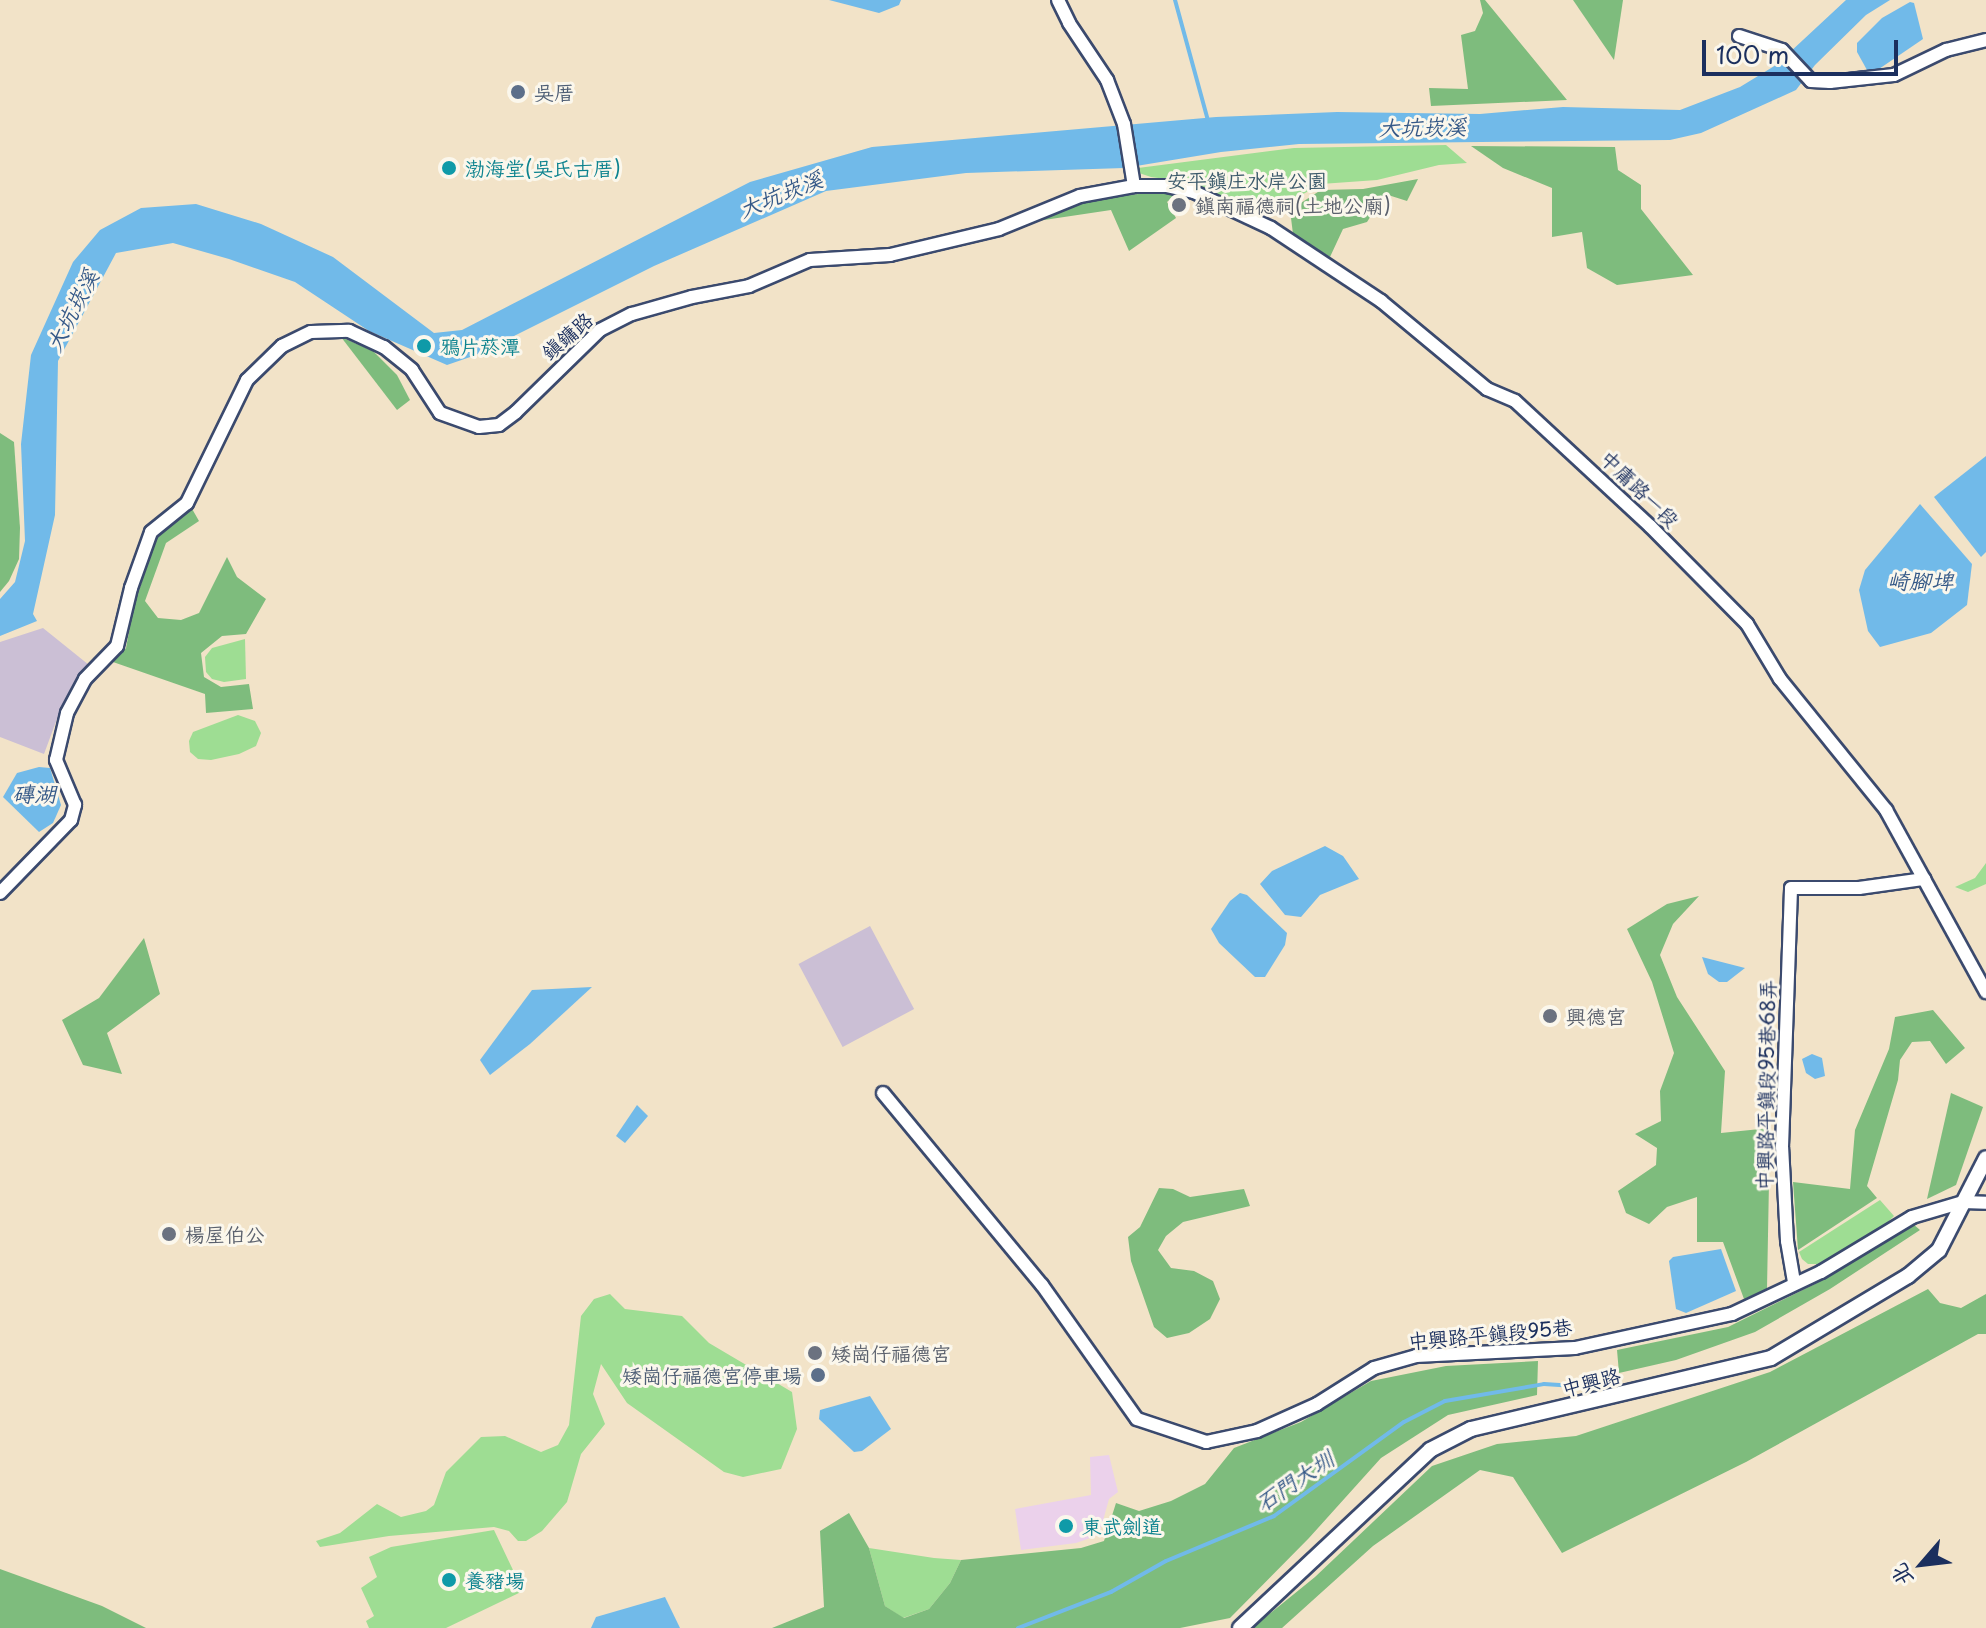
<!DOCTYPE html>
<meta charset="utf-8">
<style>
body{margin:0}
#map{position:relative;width:1986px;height:1628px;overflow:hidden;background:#f2e3c8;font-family:"Playpen Sans","LXGW WenKai TC",sans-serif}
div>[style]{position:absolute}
.built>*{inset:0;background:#ebd1eb}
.industrial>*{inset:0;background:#cbbfd5;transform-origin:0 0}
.green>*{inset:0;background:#9edd93}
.forest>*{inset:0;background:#7ebc7d}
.water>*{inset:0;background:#71bae9}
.stream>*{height:4px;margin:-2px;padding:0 2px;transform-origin:2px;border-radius:2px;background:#71bae9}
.roads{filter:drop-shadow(2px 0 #3b4a6e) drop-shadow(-2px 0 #3b4a6e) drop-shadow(0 2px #3b4a6e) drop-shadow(0 -2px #3b4a6e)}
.minor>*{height:12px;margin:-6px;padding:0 6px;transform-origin:6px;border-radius:6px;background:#fff}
.tertiary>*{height:14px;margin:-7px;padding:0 7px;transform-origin:7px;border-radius:7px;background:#fff}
.dots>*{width:22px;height:22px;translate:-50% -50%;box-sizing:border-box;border:4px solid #fbf7ec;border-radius:50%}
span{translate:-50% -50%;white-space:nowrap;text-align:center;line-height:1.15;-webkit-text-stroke:6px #fbf7ec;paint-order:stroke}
.service-label{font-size:20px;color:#4e5e75}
.left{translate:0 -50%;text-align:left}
.right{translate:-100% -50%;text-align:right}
.culture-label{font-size:20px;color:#0d838f}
.park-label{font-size:20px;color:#3c5a6b}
.worship-label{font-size:20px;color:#5b616d}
.street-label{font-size:20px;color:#1b2f5e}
.water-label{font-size:22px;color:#355988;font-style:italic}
.north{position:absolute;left:1882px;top:1524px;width:80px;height:80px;-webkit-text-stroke:6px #fbf7ec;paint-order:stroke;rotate:242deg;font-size:22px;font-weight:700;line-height:32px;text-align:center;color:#1b2f5e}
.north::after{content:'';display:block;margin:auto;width:28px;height:36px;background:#1b2f5e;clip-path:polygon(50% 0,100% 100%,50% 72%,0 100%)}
.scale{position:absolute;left:1702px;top:40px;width:196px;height:36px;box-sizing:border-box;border:4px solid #1b2f5e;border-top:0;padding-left:10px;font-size:24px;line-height:28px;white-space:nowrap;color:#1b2f5e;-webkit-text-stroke:6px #fbf7ec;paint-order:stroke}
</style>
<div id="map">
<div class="built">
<div style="clip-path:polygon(1109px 1455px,1118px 1492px,1109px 1499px,1099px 1535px,1076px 1543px,1021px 1550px,1015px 1509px,1091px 1495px,1090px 1457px)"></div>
</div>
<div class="industrial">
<div style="clip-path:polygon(43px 628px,89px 665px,61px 708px,44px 754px,0 737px,0 642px)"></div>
<div style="left:870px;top:926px;width:94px;height:81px;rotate:62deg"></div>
</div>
<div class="green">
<div style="clip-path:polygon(1446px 145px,1467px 163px,1439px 165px,1377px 180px,1321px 184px,1289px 202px,1260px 204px,1254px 212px,1195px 183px,1151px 177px,1139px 173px,1138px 168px,1294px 148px)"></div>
<div style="clip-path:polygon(245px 639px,246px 679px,224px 682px,212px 679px,206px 672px,205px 657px,212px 648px)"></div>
<div style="clip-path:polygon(238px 715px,255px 721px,261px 733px,256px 746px,239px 754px,211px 760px,198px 759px,190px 752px,189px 741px,193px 732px)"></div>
<div style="clip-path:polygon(1986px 863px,1986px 884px,1968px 892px,1955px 887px,1975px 878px)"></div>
<div style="clip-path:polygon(1880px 1200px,1894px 1216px,1887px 1223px,1819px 1264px,1808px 1264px,1802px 1259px,1799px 1252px)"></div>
<div style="clip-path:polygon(610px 1294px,625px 1309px,682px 1316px,709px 1343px,792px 1392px,797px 1429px,781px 1469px,743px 1477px,724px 1472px,627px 1403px,601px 1364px,593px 1394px,605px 1424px,581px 1454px,567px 1502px,542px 1531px,526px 1541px,518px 1541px,509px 1531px,494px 1527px,389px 1536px,320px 1547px,316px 1541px,340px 1533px,377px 1504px,401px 1517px,426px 1511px,434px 1505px,446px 1472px,481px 1437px,505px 1436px,541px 1452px,558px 1445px,569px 1425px,581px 1316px,594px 1299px)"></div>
<div style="clip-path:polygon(494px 1530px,523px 1591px,446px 1628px,369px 1628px,366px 1621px,374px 1616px,361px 1588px,377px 1577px,369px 1557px,391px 1547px)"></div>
<div style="clip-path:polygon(869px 1548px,934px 1558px,961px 1560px,950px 1583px,929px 1609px,903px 1618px,885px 1606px)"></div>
</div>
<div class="forest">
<div style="clip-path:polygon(1480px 0,1485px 0,1567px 100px,1431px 106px,1429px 88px,1468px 89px,1461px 35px,1475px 31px,1483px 13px)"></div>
<div style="clip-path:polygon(1573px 0,1623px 0,1614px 60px)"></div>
<div style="clip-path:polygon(1471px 146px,1615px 147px,1618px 170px,1641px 185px,1641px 209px,1693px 275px,1617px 285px,1587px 268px,1582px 232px,1552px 237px,1552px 188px,1503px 168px)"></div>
<div style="clip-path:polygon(1418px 179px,1407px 201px,1385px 194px,1367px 222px,1343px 229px,1330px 257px,1293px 234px,1290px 210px,1321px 190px,1363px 189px)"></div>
<div style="clip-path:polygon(1138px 194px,1176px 194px,1167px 202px,1176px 218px,1129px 251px,1111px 210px,1024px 223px,1081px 201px)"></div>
<div style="clip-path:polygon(341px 337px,373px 351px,397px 375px,410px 400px,397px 410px)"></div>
<div style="clip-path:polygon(0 433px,14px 442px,20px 528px,19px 559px,9px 581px,0 592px)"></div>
<div style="clip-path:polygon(191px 507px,199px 521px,166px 543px,145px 601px,158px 618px,181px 620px,199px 613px,227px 557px,237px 577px,266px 599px,246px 634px,222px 636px,201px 653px,204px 677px,221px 687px,249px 684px,253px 709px,206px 713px,205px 694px,113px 662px,126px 648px,134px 605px,157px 537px)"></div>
<div style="clip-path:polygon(1699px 896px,1673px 924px,1660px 955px,1677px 997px,1725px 1071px,1721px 1133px,1770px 1128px,1767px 1289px,1744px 1299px,1723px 1242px,1697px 1242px,1697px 1197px,1667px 1207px,1649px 1224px,1626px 1213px,1618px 1191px,1656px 1165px,1657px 1148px,1635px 1134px,1661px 1121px,1660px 1091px,1674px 1053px,1652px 982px,1627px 929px,1667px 904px)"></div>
<div style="clip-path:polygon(144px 938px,160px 994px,107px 1033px,122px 1074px,83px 1065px,62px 1020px,99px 998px)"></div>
<div style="clip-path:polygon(1933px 1010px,1965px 1048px,1946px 1064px,1930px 1041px,1912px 1042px,1900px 1060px,1898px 1080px,1867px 1186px,1877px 1198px,1798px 1250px,1793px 1182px,1850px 1189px,1855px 1130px,1889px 1049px,1895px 1017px)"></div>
<div style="clip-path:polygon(1951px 1093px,1983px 1107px,1956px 1185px,1927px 1199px)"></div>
<div style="clip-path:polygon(1159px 1188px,1173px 1189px,1190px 1197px,1244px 1189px,1250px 1206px,1183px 1222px,1166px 1236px,1158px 1250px,1171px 1268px,1194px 1271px,1213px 1281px,1220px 1299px,1210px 1319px,1189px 1333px,1167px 1338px,1154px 1327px,1131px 1261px,1128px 1237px,1140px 1227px)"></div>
<div style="clip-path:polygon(1913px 1224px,1920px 1230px,1830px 1289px,1755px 1332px,1676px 1360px,1619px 1373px,1617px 1350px,1728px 1327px,1815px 1284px)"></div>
<div style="clip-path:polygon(1928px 1289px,1940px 1303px,1961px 1308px,1986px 1294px,1986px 1334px,1978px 1334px,1746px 1462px,1562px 1553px,1513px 1477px,1480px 1470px,1373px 1546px,1282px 1628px,1252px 1628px,1315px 1577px,1432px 1466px,1497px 1444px,1576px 1436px,1770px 1372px)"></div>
<div style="clip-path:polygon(1538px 1361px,1537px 1395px,1448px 1415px,1381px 1458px,1309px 1538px,1230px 1618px,1180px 1628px,772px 1628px,824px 1607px,820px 1531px,849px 1513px,869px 1548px,885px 1606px,904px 1618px,929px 1609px,950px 1583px,961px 1560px,1081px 1548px,1104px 1541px,1116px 1503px,1139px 1511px,1171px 1501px,1205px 1484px,1234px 1448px,1301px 1422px,1371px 1381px,1446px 1366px)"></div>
<div style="clip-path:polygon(0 1569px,102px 1606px,146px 1628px,0 1628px)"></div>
</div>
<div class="water">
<div style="clip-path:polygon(829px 0,901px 0,899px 5px,879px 13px)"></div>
<div style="clip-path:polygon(1846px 0,1890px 0,1866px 15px,1815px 65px,1796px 90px,1701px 133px,1670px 140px,1299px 144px,1221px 152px,1124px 168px,966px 173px,826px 191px,654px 266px,476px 355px,447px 365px,369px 331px,295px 282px,229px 259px,173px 243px,116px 253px,58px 361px,55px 515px,33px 614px,37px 621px,0 636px,0 599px,15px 582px,25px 541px,21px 444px,31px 355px,73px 262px,100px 230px,141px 208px,196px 204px,261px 224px,333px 257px,434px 333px,462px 330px,750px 182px,872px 147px,1216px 117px,1337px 112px,1480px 114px,1563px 107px,1680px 110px,1740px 87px,1776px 65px)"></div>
<div style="clip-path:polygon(1910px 2px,1914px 3px,1923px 39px,1876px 71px,1867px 70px,1857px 52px,1857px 43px,1882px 18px)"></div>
<div style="clip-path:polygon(1986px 456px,1986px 552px,1981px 557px,1934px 497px)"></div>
<div style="clip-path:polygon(1920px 504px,1972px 564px,1967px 605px,1931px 633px,1880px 647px,1868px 631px,1859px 590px,1865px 570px)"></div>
<div style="clip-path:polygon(39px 767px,50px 768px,61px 805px,53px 823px,39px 832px,3px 797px,17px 773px)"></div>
<div style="clip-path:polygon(1325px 846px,1343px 856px,1359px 879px,1320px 895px,1301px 917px,1285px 915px,1260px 884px,1272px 871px)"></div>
<div style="clip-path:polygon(1240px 893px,1247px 895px,1287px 933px,1285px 945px,1265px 977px,1255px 977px,1219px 943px,1211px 929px,1230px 901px)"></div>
<div style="clip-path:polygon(1702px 957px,1745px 968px,1727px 982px,1719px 982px,1708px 974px)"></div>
<div style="clip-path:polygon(592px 987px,530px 1044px,490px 1075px,480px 1060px,532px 990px)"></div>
<div style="clip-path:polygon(1812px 1054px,1822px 1058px,1825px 1076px,1815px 1079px,1806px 1073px,1802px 1059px)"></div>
<div style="clip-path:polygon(637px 1105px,648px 1116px,625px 1143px,616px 1136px)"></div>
<div style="clip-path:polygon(1721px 1249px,1736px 1291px,1686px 1313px,1676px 1309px,1669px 1261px,1673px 1257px)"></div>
<div style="clip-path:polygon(870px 1396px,891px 1429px,862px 1451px,854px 1452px,819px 1419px,820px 1410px)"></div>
<div style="clip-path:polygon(665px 1597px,680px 1628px,591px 1628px,596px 1617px)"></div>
</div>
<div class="stream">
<div style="left:1175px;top:0;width:125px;rotate:74.7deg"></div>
<div style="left:1018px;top:1628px;width:100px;rotate:-21.2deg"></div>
<div style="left:1111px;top:1592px;width:63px;rotate:-29.4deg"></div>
<div style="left:1166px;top:1561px;width:117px;rotate:-22.6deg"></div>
<div style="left:1274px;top:1516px;width:160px;rotate:-35.9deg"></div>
<div style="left:1404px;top:1422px;width:46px;rotate:-27.1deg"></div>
<div style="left:1445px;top:1401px;width:100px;rotate:-9.7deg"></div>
<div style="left:1544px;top:1384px;width:46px;rotate:3.7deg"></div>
</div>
<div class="roads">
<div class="minor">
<div style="left:1058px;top:0;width:25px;rotate:64deg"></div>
<div style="left:1069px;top:23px;width:69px;rotate:56.3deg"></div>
<div style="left:1107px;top:80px;width:47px;rotate:68.9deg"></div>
<div style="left:1124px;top:124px;width:63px;rotate:80.8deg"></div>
<div style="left:1739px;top:36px;width:45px;rotate:18deg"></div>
<div style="left:1782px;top:50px;width:42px;rotate:46.9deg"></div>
<div style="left:1811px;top:81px;width:19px;rotate:3deg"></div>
<div style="left:1830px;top:82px;width:64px;rotate:-6.2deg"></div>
<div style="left:1894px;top:75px;width:58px;rotate:-25.7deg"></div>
<div style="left:1946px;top:50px;width:41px;rotate:-14deg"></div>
<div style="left:0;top:893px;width:102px;rotate:-45.8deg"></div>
<div style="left:71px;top:820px;width:16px;rotate:-75deg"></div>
<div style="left:75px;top:805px;width:49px;rotate:-112.9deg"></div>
<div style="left:56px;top:760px;width:48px;rotate:-76.8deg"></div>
<div style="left:67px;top:713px;width:38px;rotate:-62deg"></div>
<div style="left:85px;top:679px;width:46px;rotate:-45.9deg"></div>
<div style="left:117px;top:646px;width:60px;rotate:-76.4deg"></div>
<div style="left:131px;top:588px;width:59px;rotate:-70.3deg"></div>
<div style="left:151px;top:532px;width:46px;rotate:-38.9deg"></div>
<div style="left:187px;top:503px;width:137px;rotate:-64deg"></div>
<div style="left:247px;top:380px;width:49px;rotate:-44.2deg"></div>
<div style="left:282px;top:346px;width:32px;rotate:-26deg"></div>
<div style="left:311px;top:332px;width:38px;rotate:-2deg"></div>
<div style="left:349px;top:331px;width:38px;rotate:25deg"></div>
<div style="left:384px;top:347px;width:36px;rotate:39deg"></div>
<div style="left:412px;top:370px;width:51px;rotate:56.9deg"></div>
<div style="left:440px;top:413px;width:41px;rotate:19.7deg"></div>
<div style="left:479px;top:427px;width:20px;rotate:-6deg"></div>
<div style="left:499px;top:425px;width:21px;rotate:-37deg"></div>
<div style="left:516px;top:412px;width:117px;rotate:-44.3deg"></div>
<div style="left:600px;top:330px;width:36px;rotate:-27deg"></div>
<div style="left:632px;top:314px;width:62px;rotate:-15.8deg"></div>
<div style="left:692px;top:297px;width:58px;rotate:-10.9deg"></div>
<div style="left:749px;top:286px;width:66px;rotate:-23.1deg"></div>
<div style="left:810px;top:260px;width:80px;rotate:-3.6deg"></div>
<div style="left:890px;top:255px;width:112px;rotate:-13.4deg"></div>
<div style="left:999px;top:229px;width:87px;rotate:-22.2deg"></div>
<div style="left:1080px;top:196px;width:55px;rotate:-10.5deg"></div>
<div style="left:1134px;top:186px;width:32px"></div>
<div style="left:1166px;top:186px;width:29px;rotate:12deg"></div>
<div style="left:1194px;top:192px;width:85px;rotate:25.1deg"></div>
<div style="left:1271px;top:228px;width:132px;rotate:33.6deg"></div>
<div style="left:1381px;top:301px;width:138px;rotate:39.7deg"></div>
<div style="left:1487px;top:389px;width:30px;rotate:23deg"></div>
<div style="left:1515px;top:401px;width:184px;rotate:42.8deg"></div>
<div style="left:1650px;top:526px;width:138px;rotate:45.3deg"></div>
<div style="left:1747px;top:624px;width:64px;rotate:59deg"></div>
<div style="left:1780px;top:679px;width:169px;rotate:51deg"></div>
<div style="left:1886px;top:810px;width:208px;rotate:61.2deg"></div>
<div style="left:883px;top:1093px;width:249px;rotate:50.4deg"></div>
<div style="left:1042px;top:1285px;width:164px;rotate:54.7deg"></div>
<div style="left:1137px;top:1419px;width:73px;rotate:18.4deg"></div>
<div style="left:1206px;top:1442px;width:52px;rotate:-12.2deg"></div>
<div style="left:1257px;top:1431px;width:66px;rotate:-24.2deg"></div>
<div style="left:1317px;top:1404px;width:67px;rotate:-32.3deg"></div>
<div style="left:1374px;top:1368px;width:44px;rotate:-15.9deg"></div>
<div style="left:1416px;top:1356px;width:159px;rotate:-2.9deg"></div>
<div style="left:1575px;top:1348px;width:161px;rotate:-12.2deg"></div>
<div style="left:1732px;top:1314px;width:98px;rotate:-25.3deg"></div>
<div style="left:1821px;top:1272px;width:106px;rotate:-31.1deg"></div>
<div style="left:1912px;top:1217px;width:53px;rotate:-16.4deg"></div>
<div style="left:1963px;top:1202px;width:23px;rotate:2deg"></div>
<div style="left:1794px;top:1282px;width:42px;rotate:-99.7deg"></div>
<div style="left:1787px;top:1241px;width:94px;rotate:-93deg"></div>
<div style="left:1782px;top:1147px;width:259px;rotate:-88deg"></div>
<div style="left:1791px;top:888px;width:68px"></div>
<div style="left:1859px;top:888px;width:66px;rotate:-7.9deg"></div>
</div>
<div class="tertiary">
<div style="left:1240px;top:1628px;width:260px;rotate:-43.1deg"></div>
<div style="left:1430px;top:1450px;width:46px;rotate:-27.1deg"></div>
<div style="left:1471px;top:1429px;width:308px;rotate:-13.3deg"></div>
<div style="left:1771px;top:1358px;width:160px;rotate:-30.9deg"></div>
<div style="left:1908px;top:1276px;width:40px;rotate:-40deg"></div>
<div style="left:1939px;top:1250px;width:103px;rotate:-62.9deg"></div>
</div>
</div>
<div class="dots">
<div style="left:518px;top:92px;background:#5c6f8a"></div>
<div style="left:449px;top:168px;background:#0f9aa8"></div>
<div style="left:1179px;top:205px;background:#6b7280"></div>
<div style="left:424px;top:346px;background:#0f9aa8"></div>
<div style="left:1550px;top:1016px;background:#6b7280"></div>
<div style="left:169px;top:1234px;background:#6b7280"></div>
<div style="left:815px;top:1353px;background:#6b7280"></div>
<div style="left:818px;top:1375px;background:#5c6f8a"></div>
<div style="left:1066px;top:1526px;background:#0f9aa8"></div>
<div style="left:449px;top:1580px;background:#0f9aa8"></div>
</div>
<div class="service-label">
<span class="left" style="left:534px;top:92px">吳厝</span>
<span class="right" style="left:802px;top:1375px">矮崗仔福德宮停車場</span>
</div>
<div class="culture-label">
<span class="left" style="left:465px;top:168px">渤海堂(吳氏古厝)</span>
<span class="left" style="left:440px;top:346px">鴉片菸潭</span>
<span class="left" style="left:1082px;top:1526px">東武劍道</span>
<span class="left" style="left:465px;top:1580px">養豬場</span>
</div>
<div class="park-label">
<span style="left:1247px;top:180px">安平鎮庄水岸公園</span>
</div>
<div class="worship-label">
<span class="left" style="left:1195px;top:205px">鎮南福德祠(土地公廟)</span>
<span class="left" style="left:1566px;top:1016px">興德宮</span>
<span class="left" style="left:185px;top:1234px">楊屋伯公</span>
<span class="left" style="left:831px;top:1353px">矮崗仔福德宮</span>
</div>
<div class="street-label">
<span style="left:567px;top:336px;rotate:-41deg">鎮鏞路</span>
<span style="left:1640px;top:489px;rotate:44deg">中庸路一段</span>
<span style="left:1766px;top:1085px;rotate:-89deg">中興路平鎮段95巷68弄</span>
<span style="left:1490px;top:1334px;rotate:-5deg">中興路平鎮段95巷</span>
<span style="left:1591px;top:1382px;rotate:-14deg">中興路</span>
</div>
<div class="water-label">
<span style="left:1422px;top:126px;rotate:-1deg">大坑崁溪</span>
<span style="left:780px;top:193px;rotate:-22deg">大坑崁溪</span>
<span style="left:71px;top:310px;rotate:-63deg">大坑崁溪</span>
<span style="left:1920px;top:580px">崎腳埤</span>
<span style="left:34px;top:793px">磚湖</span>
<span style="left:1294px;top:1480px;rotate:-34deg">石門大圳</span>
</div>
<div class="north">北</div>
<div class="scale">100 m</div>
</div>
